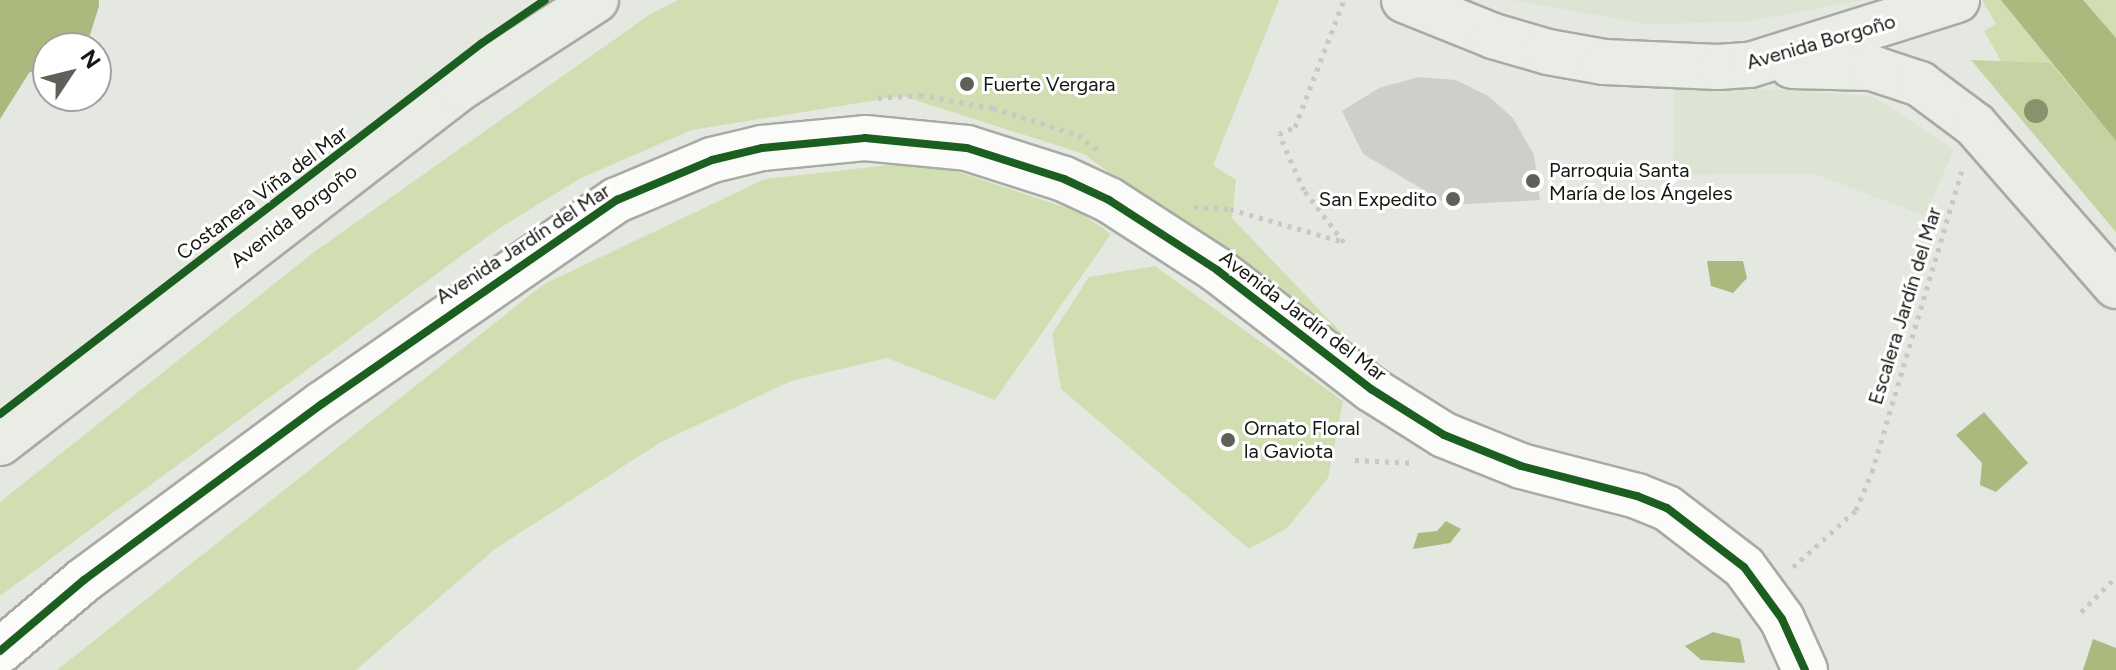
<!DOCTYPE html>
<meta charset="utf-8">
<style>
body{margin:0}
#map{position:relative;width:2116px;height:670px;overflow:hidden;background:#e5e8e0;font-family:Figtree,sans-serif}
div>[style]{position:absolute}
.built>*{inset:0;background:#dee4d3}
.green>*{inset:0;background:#d0deb2}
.forest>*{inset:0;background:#c5d3a2}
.water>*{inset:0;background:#aaba7f}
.building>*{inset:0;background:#cdcfc9}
.path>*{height:5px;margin-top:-2.5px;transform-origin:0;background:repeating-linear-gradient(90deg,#c8c8c6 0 4px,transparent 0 10px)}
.roads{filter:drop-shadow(2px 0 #a8aaa4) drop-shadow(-2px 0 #a8aaa4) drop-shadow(0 2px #a8aaa4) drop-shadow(0 -2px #a8aaa4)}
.minor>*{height:44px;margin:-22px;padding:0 22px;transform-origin:22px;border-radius:22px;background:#fbfcfa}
.major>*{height:44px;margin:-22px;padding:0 22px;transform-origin:22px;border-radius:22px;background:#eaece6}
.cycleway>*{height:8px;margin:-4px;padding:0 4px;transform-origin:4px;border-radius:4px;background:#1b5e20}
.trees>*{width:24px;height:24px;margin:-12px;border-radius:50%;background:#89926c}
.dots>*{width:22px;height:22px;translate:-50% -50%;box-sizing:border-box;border:4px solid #fff;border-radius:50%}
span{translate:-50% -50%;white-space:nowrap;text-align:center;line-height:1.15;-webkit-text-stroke:6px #fff;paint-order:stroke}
.street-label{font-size:20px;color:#161812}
.poi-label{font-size:20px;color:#161812}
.left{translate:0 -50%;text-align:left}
.right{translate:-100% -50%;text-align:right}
.north{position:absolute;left:32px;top:32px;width:80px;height:80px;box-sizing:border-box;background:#fff;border:2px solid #a2a3a0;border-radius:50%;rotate:55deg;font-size:22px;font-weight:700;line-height:32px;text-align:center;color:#161812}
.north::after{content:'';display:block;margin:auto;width:28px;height:36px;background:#5e615a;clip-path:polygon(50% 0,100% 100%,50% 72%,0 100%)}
</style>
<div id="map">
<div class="built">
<div style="clip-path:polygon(1511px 0,1863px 0,1745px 22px,1648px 24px)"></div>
<div style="clip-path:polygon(1674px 83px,1873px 96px,1954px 150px,1925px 216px,1815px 174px,1673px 175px)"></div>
</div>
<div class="green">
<div style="clip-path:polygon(678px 0,1279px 0,1213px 165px,1236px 180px,1232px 218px,1370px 363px,1084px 154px,902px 96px,692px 130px,581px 178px,495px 231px,0 596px,0 502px,314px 252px,649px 15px)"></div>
<div style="clip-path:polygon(1982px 0,2116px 0,2116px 175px,2046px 98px,2001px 61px,1984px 31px,1996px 24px)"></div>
<div style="clip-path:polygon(925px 161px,1079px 212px,1111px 234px,995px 400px,887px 358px,791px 381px,661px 442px,495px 549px,356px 670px,57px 670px,544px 284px,765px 179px)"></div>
<div style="clip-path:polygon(1155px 266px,1343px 401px,1328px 478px,1287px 528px,1249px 549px,1061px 389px,1052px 334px,1089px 277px)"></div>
</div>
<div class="forest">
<div style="clip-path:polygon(1971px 60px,2050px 63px,2116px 141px,2116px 232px)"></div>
</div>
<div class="water">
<div style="clip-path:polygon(0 0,99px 0,99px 6px,86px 48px,48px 48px,48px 64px,29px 73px,0 119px)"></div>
<div style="clip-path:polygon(2001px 0,2083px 0,2116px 38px,2116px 141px)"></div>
<div style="clip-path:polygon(1707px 261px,1743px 261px,1747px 278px,1733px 293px,1711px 286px)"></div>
<div style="clip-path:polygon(1984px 412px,2028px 463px,1996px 492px,1980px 485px,1982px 463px,1956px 435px)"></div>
<div style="clip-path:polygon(1446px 521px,1461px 529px,1450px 543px,1413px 549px,1418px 533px,1437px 531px)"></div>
<div style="clip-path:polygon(1713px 632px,1740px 639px,1745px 663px,1701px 660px,1685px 646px)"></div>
<div style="clip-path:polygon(2093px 639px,2116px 648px,2116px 670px,2083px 670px)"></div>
</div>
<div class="building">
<div style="clip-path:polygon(1419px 77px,1456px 80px,1488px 96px,1513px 118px,1534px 155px,1540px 200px,1449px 205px,1363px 154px,1342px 111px,1379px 88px)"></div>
</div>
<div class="path">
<div style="left:878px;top:98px;width:42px;rotate:-4.1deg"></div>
<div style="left:920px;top:95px;width:74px;rotate:10.1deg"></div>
<div style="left:993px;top:108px;width:89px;rotate:17.6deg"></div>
<div style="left:1078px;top:135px;width:25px;rotate:37deg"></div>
<div style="left:1194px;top:207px;width:36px;rotate:3deg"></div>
<div style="left:1230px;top:209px;width:119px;rotate:16.1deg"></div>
<div style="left:1344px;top:242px;width:66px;rotate:-127.6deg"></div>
<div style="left:1304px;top:190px;width:61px;rotate:-114.1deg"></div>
<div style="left:1279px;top:134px;width:17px;rotate:-24deg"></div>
<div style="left:1295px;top:127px;width:136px;rotate:-68.9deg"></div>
<div style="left:1355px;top:460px;width:59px;rotate:2.9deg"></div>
<div style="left:1793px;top:567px;width:85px;rotate:-42.1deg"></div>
<div style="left:1856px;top:510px;width:41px;rotate:-67.2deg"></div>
<div style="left:1872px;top:472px;width:315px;rotate:-73.4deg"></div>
<div style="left:2081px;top:612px;width:49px;rotate:-45deg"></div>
</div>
<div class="roads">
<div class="minor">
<div style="left:0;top:651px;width:110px;rotate:-40.2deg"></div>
<div style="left:84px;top:580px;width:296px;rotate:-36.5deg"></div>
<div style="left:322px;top:404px;width:359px;rotate:-34.7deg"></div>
<div style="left:617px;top:200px;width:103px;rotate:-22.8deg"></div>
<div style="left:712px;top:160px;width:51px;rotate:-13.5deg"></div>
<div style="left:762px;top:148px;width:103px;rotate:-5.5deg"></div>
<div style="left:865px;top:138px;width:102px;rotate:5.6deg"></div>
<div style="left:967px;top:148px;width:102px;rotate:17.7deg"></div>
<div style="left:1064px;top:179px;width:50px;rotate:25deg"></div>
<div style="left:1109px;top:200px;width:129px;rotate:32.9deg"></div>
<div style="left:1217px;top:270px;width:195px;rotate:37.7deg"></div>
<div style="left:1371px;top:389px;width:86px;rotate:32.2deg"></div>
<div style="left:1444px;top:435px;width:83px;rotate:21.9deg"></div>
<div style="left:1521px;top:466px;width:120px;rotate:14.5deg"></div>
<div style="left:1637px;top:496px;width:32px;rotate:22deg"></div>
<div style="left:1667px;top:508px;width:97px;rotate:37.5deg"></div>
<div style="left:1744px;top:567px;width:64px;rotate:53.8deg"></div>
<div style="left:1782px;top:619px;width:56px;rotate:65.7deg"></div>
</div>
<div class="major">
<div style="left:1404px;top:0;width:96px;rotate:22deg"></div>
<div style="left:1493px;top:36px;width:57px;rotate:16.2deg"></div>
<div style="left:1548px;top:52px;width:57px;rotate:10.1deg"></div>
<div style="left:1604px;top:62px;width:114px;rotate:2.5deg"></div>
<div style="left:1718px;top:67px;width:32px;rotate:-4deg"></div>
<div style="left:1750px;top:65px;width:217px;rotate:-17.4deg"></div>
<div style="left:1792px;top:66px;width:80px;rotate:1.4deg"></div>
<div style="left:1872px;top:68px;width:51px;rotate:18.4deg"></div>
<div style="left:1920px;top:84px;width:69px;rotate:36.7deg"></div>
<div style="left:1975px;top:125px;width:214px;rotate:48.8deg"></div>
<div style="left:0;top:443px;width:581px;rotate:-37.66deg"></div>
<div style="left:460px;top:88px;width:162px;rotate:-32.9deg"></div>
</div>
</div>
<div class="cycleway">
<div style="left:0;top:414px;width:608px;rotate:-37.59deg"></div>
<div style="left:482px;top:43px;width:76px;rotate:-34.3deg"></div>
<div style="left:0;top:651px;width:110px;rotate:-40.2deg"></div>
<div style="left:84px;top:580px;width:296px;rotate:-36.5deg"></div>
<div style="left:322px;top:404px;width:359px;rotate:-34.7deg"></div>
<div style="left:617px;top:200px;width:103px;rotate:-22.8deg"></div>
<div style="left:712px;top:160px;width:51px;rotate:-13.5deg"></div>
<div style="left:762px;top:148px;width:103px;rotate:-5.5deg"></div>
<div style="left:865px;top:138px;width:102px;rotate:5.6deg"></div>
<div style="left:967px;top:148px;width:102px;rotate:17.7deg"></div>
<div style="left:1064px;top:179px;width:50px;rotate:25deg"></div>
<div style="left:1109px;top:200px;width:129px;rotate:32.9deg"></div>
<div style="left:1217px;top:270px;width:195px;rotate:37.7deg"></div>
<div style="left:1371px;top:389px;width:86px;rotate:32.2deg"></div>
<div style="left:1444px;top:435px;width:83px;rotate:21.9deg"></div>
<div style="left:1521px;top:466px;width:120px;rotate:14.5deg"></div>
<div style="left:1637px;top:496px;width:32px;rotate:22deg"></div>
<div style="left:1667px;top:508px;width:97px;rotate:37.5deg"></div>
<div style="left:1744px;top:567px;width:64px;rotate:53.8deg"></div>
<div style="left:1782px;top:619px;width:56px;rotate:65.7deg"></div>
</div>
<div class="trees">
<div style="left:2036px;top:111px"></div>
</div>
<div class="dots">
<div style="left:967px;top:84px;background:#5e615a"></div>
<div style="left:1533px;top:181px;background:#5e615a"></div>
<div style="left:1453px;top:199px;background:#5e615a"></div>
<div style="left:1228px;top:440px;background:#5e615a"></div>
</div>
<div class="street-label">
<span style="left:1821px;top:42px;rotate:-16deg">Avenida Borgoño</span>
<span style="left:262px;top:193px;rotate:-37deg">Costanera Viña del Mar</span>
<span style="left:294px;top:216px;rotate:-38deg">Avenida Borgoño</span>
<span style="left:523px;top:244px;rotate:-33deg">Avenida Jardín del Mar</span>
<span style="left:1905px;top:306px;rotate:-73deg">Escalera Jardín del Mar</span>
<span style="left:1303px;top:316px;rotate:37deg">Avenida Jardín del Mar</span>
</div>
<div class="poi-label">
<span class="left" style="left:983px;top:84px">Fuerte Vergara</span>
<span class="left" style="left:1549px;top:182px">Parroquia Santa<br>María de los Ángeles</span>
<span class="right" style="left:1437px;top:199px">San Expedito</span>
<span class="left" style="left:1244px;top:440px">Ornato Floral<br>la Gaviota</span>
</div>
<div class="north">N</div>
</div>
